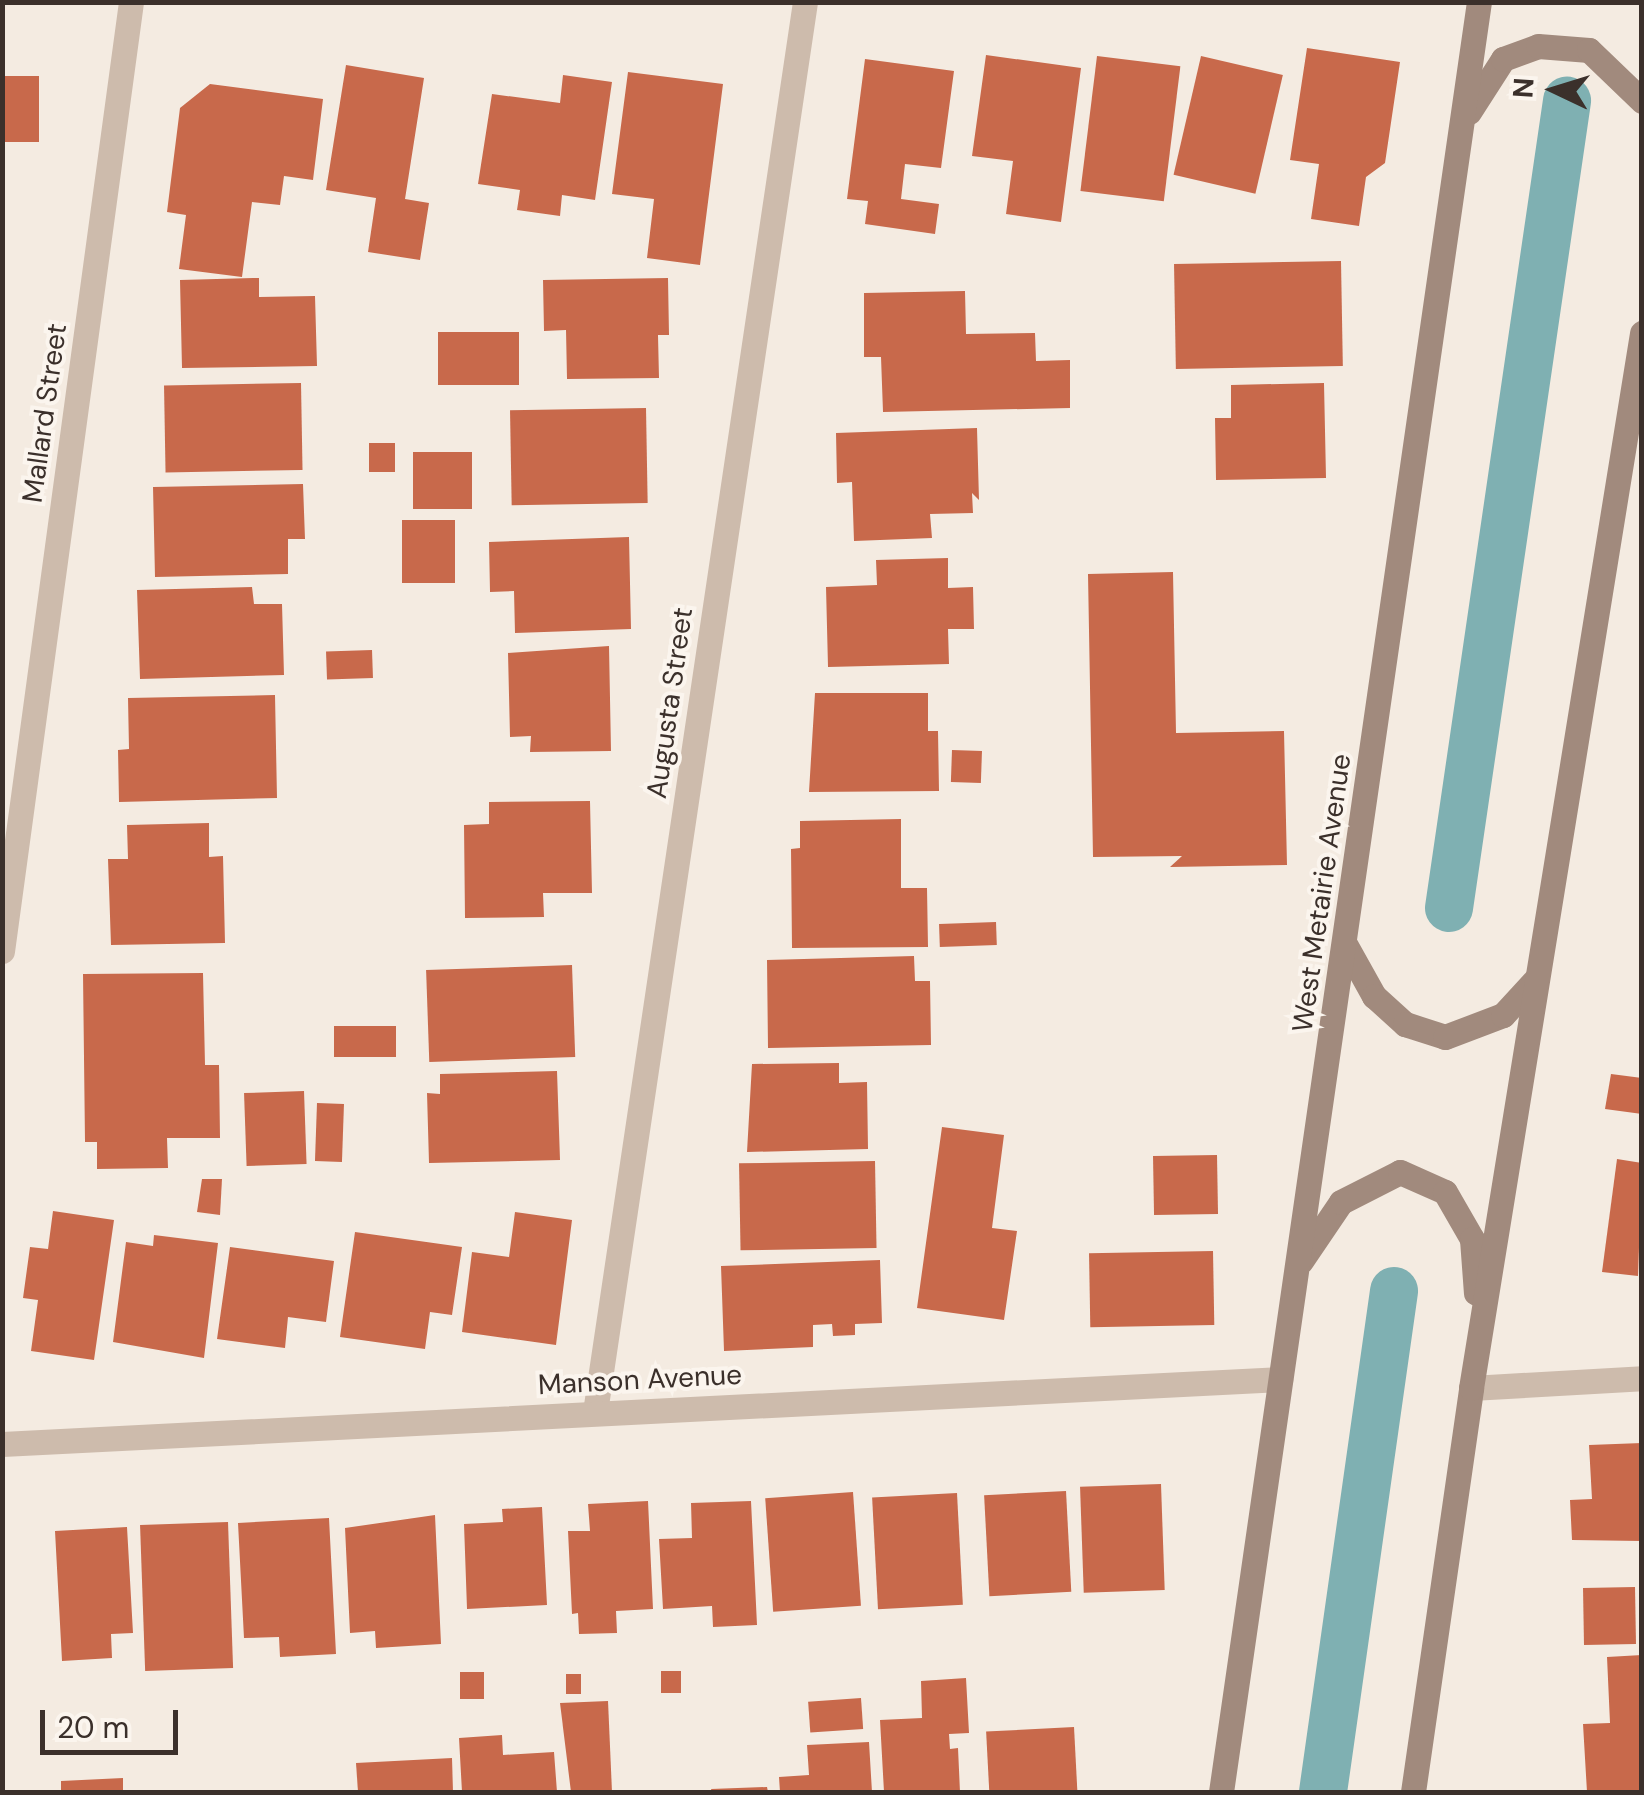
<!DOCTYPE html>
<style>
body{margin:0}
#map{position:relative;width:1644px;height:1795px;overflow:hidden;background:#f4ebe1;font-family:"DM Sans",sans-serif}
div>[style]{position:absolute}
.canal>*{height:48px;margin:-24px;padding:0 24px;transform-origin:24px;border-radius:24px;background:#7fb0b2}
.building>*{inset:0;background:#c8694b;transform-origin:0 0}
.street>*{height:25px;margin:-12.5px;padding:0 12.5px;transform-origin:12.5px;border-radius:12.5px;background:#cdbbac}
.secondary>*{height:25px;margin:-12.5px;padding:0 12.5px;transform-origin:12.5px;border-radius:12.5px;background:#a18a7d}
span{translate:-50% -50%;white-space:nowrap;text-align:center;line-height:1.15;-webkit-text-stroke:8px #fbf5ee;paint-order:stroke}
.street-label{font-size:28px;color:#3b302b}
.frame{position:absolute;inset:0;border:5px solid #3b302b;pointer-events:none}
.north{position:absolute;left:1504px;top:40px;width:100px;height:100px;-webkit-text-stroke:8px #fbf5ee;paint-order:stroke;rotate:274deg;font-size:28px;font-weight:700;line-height:40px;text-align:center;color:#3b302b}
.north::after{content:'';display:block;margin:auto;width:35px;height:45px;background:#3b302b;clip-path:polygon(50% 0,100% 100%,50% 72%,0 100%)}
.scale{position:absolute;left:40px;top:1710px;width:138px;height:45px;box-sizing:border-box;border:5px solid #3b302b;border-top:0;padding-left:12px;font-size:30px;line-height:35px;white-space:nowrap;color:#3b302b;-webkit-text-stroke:8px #fbf5ee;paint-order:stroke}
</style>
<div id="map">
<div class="canal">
<div style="left:1449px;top:908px;width:816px;rotate:-81.68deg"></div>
<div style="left:1323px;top:1792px;width:506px;rotate:-81.93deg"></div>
</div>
<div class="building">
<div style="clip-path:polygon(1307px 48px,1400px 62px,1385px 163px,1366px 177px,1359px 226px,1311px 219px,1319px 164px,1290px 160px)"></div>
<div style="clip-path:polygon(986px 55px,1081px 68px,1061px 222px,1006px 214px,1013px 161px,972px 156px)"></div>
<div style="left:1097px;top:56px;width:84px;height:136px;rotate:7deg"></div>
<div style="left:1201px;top:56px;width:84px;height:122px;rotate:13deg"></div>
<div style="clip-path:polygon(865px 59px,954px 71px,941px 168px,905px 164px,901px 199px,939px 204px,935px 234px,865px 224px,868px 201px,847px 199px)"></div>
<div style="clip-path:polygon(346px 65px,424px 78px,405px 199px,429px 203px,420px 260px,368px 252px,376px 198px,326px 190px)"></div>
<div style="clip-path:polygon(628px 72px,723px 84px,700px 265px,647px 258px,654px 199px,612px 194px)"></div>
<div style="clip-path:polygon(563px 75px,612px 82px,595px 200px,562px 195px,560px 216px,517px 210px,520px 190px,478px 184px,492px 94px,560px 103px)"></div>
<div style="left:2px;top:76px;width:37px;height:66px"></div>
<div style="clip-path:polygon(210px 84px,323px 99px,313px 180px,284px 176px,280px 205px,252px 202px,242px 277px,179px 269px,186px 215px,167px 212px,180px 108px)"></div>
<div style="left:1341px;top:261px;width:105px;height:167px;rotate:89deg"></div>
<div style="clip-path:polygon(253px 278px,259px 278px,259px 297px,315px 296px,317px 366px,182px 368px,180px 280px)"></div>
<div style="clip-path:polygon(668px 278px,669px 335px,658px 335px,659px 378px,567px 379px,566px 330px,544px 331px,543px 280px)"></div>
<div style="clip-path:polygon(965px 291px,966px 334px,1035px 333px,1036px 361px,1070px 360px,1070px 408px,883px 412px,881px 357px,864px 357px,864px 293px)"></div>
<div style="left:438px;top:332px;width:81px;height:53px"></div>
<div style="left:301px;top:383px;width:87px;height:137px;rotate:89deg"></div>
<div style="clip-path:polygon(1324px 383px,1326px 478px,1216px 480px,1215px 418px,1231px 418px,1231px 385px)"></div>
<div style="left:646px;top:408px;width:95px;height:136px;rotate:89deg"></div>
<div style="clip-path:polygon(977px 428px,979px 500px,972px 493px,973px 513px,930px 514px,932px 538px,854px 541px,852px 482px,837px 483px,836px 433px)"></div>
<div style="left:369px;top:443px;width:26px;height:29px"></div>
<div style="left:413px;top:452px;width:59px;height:57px"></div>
<div style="clip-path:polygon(303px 484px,305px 539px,288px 539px,288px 574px,155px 577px,153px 487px)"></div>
<div style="left:402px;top:520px;width:53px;height:63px"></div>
<div style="clip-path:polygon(629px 537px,631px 629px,515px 633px,514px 591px,490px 592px,489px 542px)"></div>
<div style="clip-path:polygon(948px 558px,948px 588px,973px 587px,974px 629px,948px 629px,949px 664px,828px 667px,826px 587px,877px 585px,876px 560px)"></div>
<div style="clip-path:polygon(1173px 572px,1176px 733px,1284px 731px,1287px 865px,1170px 867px,1182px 856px,1093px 857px,1088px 574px)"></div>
<div style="clip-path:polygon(252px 587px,254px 604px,282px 604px,284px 675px,140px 679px,137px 590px)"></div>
<div style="clip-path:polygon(609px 646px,611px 751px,530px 752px,531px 736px,510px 737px,508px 653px)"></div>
<div style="left:372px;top:650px;width:28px;height:46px;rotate:88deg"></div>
<div style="clip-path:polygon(815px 693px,928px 693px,928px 731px,938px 731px,939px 791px,809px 792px)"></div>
<div style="clip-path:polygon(275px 695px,277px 798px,119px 802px,118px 750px,129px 749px,128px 698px)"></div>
<div style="left:952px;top:750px;width:30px;height:32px;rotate:2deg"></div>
<div style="clip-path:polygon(590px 801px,592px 893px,543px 893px,544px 917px,465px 918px,464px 825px,489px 824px,489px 802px)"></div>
<div style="clip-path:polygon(901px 819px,901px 888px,927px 888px,928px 947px,792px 948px,791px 849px,800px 848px,800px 821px)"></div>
<div style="clip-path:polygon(209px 823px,209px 857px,223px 856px,225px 943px,111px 945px,108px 859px,128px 859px,127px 825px)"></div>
<div style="left:996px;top:922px;width:23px;height:57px;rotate:88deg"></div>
<div style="clip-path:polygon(914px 956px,915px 981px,930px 981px,931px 1045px,768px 1048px,767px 960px)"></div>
<div style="left:572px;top:965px;width:92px;height:146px;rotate:88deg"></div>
<div style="clip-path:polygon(203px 973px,205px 1065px,219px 1065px,220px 1138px,167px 1138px,168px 1168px,97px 1169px,97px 1142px,85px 1142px,83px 974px)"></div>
<div style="left:334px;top:1026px;width:62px;height:31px"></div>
<div style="clip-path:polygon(839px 1063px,839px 1083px,867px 1082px,868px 1149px,747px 1152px,752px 1064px)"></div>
<div style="clip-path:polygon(557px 1071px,560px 1160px,429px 1163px,427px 1093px,440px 1094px,440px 1074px)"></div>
<div style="clip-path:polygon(1611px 1074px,1642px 1078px,1642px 1114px,1605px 1109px)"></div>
<div style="left:304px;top:1091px;width:73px;height:60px;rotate:88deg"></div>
<div style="left:317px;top:1103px;width:27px;height:58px;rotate:2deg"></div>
<div style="clip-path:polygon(942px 1127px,1004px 1135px,992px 1228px,1017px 1231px,1004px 1320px,917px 1308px)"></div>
<div style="left:1217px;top:1155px;width:59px;height:64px;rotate:89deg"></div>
<div style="clip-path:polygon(1617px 1159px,1642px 1163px,1638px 1276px,1602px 1272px)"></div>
<div style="left:875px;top:1161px;width:87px;height:136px;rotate:89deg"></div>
<div style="clip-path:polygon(202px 1179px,222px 1179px,220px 1215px,197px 1212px)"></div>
<div style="clip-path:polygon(53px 1211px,114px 1220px,94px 1360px,31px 1351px,38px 1300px,23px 1298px,30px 1247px,48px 1249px)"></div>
<div style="clip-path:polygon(515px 1212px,572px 1220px,556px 1345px,462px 1332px,472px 1252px,509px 1257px)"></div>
<div style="clip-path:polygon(355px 1232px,462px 1247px,452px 1315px,430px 1312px,425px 1349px,340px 1337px)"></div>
<div style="clip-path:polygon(154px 1235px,218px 1243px,204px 1358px,113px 1342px,126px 1242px,153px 1246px)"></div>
<div style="clip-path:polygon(230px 1247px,334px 1261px,326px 1322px,288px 1317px,285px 1348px,217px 1339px)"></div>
<div style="left:1213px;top:1251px;width:74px;height:124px;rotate:89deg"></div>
<div style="clip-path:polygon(880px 1260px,882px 1323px,855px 1324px,855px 1335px,833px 1336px,832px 1324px,813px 1325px,813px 1347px,724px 1351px,721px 1266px)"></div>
<div style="clip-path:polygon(1642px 1443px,1642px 1541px,1572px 1540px,1570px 1500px,1592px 1499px,1589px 1445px)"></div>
<div style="left:1161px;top:1484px;width:106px;height:81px;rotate:88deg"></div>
<div style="left:1066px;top:1491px;width:101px;height:82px;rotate:87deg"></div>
<div style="left:853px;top:1492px;width:114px;height:88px;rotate:86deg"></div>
<div style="left:957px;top:1493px;width:112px;height:85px;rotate:87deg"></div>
<div style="clip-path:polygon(648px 1501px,653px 1609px,616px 1611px,617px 1633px,579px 1634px,578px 1613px,572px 1614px,568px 1531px,590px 1531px,588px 1504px)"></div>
<div style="clip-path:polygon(751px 1501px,757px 1625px,713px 1627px,712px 1606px,663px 1609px,659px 1539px,692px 1538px,691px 1503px)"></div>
<div style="clip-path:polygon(542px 1507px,547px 1605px,467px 1609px,464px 1524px,503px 1522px,502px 1509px)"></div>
<div style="clip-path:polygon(435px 1515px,441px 1644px,376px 1648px,375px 1631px,350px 1633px,345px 1528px)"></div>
<div style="clip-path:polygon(329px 1518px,336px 1654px,280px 1657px,279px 1637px,244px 1638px,238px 1523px)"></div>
<div style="left:228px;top:1522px;width:146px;height:88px;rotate:88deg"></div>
<div style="clip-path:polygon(127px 1527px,133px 1633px,111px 1634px,112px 1658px,62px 1661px,55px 1531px)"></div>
<div style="left:1635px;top:1587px;width:57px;height:52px;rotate:89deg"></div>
<div style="clip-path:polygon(1642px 1655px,1642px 1792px,1587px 1792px,1583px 1724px,1610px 1723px,1607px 1657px)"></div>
<div style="left:661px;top:1671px;width:20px;height:22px"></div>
<div style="left:460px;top:1672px;width:24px;height:27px"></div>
<div style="left:566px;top:1674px;width:15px;height:20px"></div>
<div style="clip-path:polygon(966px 1678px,969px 1733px,949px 1734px,950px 1749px,958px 1748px,960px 1792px,884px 1792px,880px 1720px,922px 1718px,921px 1681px)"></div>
<div style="left:861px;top:1698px;width:31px;height:53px;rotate:86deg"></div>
<div style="clip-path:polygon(608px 1701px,612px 1792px,571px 1792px,560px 1703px)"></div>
<div style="left:1074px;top:1727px;width:65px;height:88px;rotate:87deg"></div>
<div style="clip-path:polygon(502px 1735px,503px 1755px,554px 1752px,557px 1792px,462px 1792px,459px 1738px)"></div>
<div style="clip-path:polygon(869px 1742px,872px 1792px,780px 1792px,779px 1777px,809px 1775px,807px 1745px)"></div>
<div style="clip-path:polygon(452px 1758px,453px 1792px,358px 1792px,356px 1763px)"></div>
<div style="clip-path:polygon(123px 1778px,123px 1792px,61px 1792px,61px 1781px)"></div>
<div style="clip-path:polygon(767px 1787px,768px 1792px,712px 1792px,711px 1789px)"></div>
</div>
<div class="street">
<div style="left:2px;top:951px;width:958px;rotate:-82.26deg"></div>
<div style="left:1471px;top:1388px;width:171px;rotate:-3.3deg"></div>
<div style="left:595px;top:1412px;width:1426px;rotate:-81.53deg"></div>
<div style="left:2px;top:1444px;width:1280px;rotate:-2.91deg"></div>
</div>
<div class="secondary">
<div style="left:1469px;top:112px;width:63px;rotate:-57.3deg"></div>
<div style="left:1503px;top:59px;width:37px;rotate:-20deg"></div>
<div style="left:1538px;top:46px;width:51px;rotate:4.5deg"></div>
<div style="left:1589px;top:50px;width:74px;rotate:43.9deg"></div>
<div style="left:1345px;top:944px;width:60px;rotate:60.9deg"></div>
<div style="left:1374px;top:996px;width:42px;rotate:42.1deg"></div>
<div style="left:1405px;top:1024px;width:42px;rotate:18deg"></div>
<div style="left:1445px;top:1037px;width:62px;rotate:-20.8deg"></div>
<div style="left:1503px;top:1015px;width:50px;rotate:-47.4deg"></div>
<div style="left:1301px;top:1261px;width:71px;rotate:-55.9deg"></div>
<div style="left:1341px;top:1202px;width:66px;rotate:-27deg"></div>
<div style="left:1400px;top:1172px;width:49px;rotate:24deg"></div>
<div style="left:1445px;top:1192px;width:54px;rotate:60.1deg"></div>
<div style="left:1472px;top:1239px;width:54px;rotate:85.8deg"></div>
<div style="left:1221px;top:1792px;width:1808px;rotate:-81.8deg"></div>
<div style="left:1413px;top:1792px;width:408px;rotate:-81.8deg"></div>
<div style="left:1471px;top:1388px;width:1069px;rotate:-80.79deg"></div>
</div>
<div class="street-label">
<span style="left:45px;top:413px;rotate:-82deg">Mallard Street</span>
<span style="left:670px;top:703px;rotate:-82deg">Augusta Street</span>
<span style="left:1322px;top:893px;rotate:-82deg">West Metairie Avenue</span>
<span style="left:640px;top:1380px;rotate:-3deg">Manson Avenue</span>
</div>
<div class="frame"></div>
<div class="north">N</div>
<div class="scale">20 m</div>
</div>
